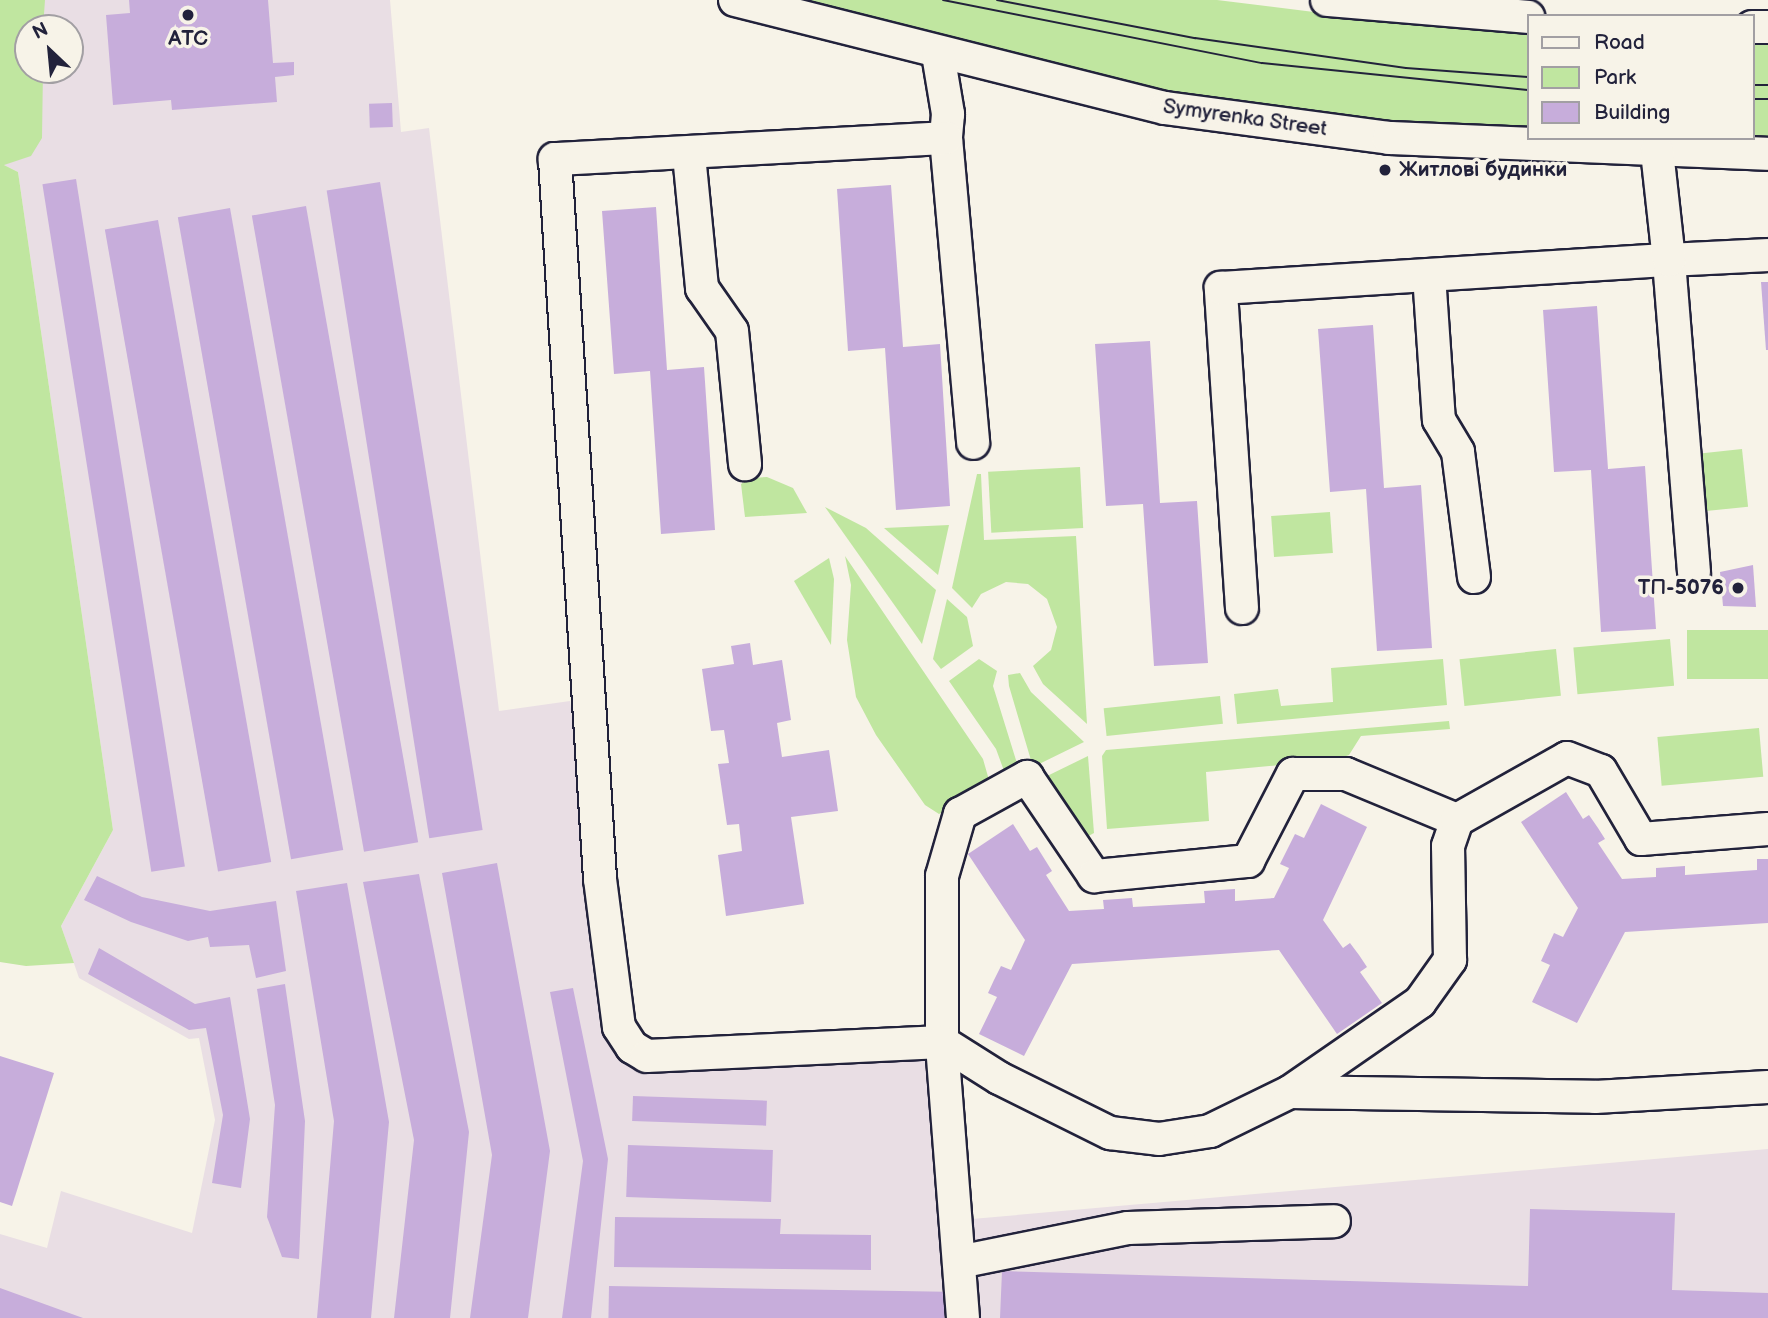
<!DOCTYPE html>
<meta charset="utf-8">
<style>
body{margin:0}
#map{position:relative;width:1768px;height:1318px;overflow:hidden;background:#f7f3e8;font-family:"Balsamiq Sans",sans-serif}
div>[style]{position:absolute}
.built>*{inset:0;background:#e9dee4}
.green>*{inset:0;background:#c0e6a0;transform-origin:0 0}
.building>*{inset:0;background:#c7addb;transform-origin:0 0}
.roads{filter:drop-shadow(2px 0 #22223b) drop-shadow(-2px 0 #22223b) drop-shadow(0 2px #22223b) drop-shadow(0 -2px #22223b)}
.minor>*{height:32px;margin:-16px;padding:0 16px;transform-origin:16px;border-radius:16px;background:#f7f3e8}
.tram>*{height:2px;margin:-1px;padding:0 1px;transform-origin:1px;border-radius:1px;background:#22223b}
.dots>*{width:19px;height:19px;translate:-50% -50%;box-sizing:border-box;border:4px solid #f7f3e8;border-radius:50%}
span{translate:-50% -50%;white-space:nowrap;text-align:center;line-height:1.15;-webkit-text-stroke:7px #f7f3e8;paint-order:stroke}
.poi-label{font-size:21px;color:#22223b;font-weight:700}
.left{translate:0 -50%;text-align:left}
.right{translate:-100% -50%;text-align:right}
.street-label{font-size:21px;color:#22223b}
.legend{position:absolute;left:1527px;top:14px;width:228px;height:126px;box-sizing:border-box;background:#f7f3e8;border:2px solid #a29fa3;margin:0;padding:9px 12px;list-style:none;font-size:21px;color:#22223b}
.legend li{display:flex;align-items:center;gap:14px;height:35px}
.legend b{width:35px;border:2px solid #a29fa3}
.north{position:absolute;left:14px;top:14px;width:70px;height:70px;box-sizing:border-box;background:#f7f3e8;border:2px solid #a29fa3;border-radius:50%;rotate:334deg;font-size:19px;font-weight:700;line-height:28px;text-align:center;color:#22223b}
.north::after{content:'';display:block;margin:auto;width:24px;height:32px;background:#22223b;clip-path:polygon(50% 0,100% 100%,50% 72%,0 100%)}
</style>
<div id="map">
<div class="built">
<div style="clip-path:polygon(evenodd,0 0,390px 0,401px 132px,429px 128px,499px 711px,570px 701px,614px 1048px,636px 1070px,935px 1057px,949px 1221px,1768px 1149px,1768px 1318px,0 1318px,0 1234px,47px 1248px,61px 1191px,192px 1233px,215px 1120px,199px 1038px,189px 1039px,79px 978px,61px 926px,113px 830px,18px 172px,4px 165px,0 0,28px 28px,70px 28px,70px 70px,28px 70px,28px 28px)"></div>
</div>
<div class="green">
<div style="clip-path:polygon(0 0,45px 0,43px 28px,28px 28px,28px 70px,43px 70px,42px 138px,31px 156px,4px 165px,18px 172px,113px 830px,61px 926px,74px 963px,26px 966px,0 962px)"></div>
<div style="clip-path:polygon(777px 0,1217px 0,1394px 22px,1528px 33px,1528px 134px,1267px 109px,1117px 85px)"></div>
<div style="left:1752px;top:41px;width:16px;height:97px"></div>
<div style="left:1742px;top:449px;width:58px;height:42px;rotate:84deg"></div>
<div style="left:1080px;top:467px;width:61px;height:92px;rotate:87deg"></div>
<div style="clip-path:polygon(977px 474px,981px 474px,984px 540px,1076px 536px,1087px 724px,1043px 684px,1033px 666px,1051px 650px,1057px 627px,1047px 599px,1028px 584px,1006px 582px,981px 594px,972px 608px,952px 588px)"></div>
<div style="clip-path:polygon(767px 477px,793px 488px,807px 513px,745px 517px,741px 484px,750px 478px)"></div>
<div style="clip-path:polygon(825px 507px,866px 528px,936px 590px,922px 644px)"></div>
<div style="left:1330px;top:512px;width:41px;height:59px;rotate:86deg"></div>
<div style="clip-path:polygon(949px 525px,938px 575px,884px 528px)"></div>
<div style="clip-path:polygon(845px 556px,983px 759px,991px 787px,939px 814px,925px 805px,876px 735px,856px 697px,847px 640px,851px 585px)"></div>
<div style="clip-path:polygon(829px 558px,834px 579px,831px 645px,794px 581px)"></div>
<div style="clip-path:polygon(947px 599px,967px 617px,973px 646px,941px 669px,933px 659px)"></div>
<div style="left:1768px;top:630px;width:49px;height:81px;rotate:90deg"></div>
<div style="left:1670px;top:639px;width:47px;height:97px;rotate:85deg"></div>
<div style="left:1556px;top:649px;width:47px;height:97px;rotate:84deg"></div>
<div style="clip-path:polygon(979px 659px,997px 671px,993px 686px,1020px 773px,1007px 779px,996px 749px,949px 681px)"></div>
<div style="clip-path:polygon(1443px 659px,1447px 705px,1237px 724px,1234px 694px,1278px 689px,1281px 706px,1333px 702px,1331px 668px)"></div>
<div style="clip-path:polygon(1020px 673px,1031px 692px,1084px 742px,1033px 767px,1009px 686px,1008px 675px)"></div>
<div style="left:1220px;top:696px;width:28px;height:117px;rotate:84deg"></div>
<div style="clip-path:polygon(1449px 721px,1450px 729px,1361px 736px,1349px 755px,1335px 760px,1206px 772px,1209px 821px,1107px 829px,1102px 756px,1106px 750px)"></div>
<div style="left:1759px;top:728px;width:49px;height:102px;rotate:85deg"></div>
<div style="clip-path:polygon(1088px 756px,1094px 833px,1081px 840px,1043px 778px)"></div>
</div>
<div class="building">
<div style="clip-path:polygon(129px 0,268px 0,273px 63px,294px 62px,294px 75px,275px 77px,277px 102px,172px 110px,171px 100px,113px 105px,106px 15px,130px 13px)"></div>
<div style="left:392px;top:103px;width:24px;height:23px;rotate:88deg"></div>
<div style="left:76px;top:179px;width:696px;height:34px;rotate:81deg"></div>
<div style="left:380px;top:182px;width:656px;height:54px;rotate:81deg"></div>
<div style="clip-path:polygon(891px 185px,903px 347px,940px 344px,950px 506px,896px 510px,885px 348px,848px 351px,837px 189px)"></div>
<div style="left:306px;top:206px;width:646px;height:55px;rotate:80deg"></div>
<div style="clip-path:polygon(656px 207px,667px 370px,704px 367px,715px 530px,661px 534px,650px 371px,614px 374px,602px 211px)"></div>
<div style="left:230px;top:208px;width:652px;height:53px;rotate:80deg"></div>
<div style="left:158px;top:220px;width:652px;height:54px;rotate:80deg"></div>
<div style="clip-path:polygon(1761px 282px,1768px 282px,1768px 350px,1766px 350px)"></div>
<div style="clip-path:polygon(1597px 306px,1608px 469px,1645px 466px,1656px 629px,1601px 632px,1591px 470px,1554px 472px,1543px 310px)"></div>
<div style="clip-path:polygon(1373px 325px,1384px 488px,1421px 485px,1432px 648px,1377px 651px,1366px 489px,1330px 492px,1318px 329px)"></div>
<div style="clip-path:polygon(1150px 341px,1160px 503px,1197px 501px,1208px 663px,1154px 666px,1143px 504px,1106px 506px,1095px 344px)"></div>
<div style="clip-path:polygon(1753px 565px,1756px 607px,1723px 606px,1720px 572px)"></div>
<div style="clip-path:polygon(750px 643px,753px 665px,782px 660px,791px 720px,777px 723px,782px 757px,829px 750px,838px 811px,791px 817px,804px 904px,726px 916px,718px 855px,742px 851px,739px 824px,727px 825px,718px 764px,729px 763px,724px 730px,711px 731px,702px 669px,734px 664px,731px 646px)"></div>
<div style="clip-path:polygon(1566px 792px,1583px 819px,1589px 815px,1598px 828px,1605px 839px,1598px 843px,1622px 879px,1656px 877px,1656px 868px,1685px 866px,1685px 875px,1757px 870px,1757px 859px,1768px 859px,1768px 923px,1625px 932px,1577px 1023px,1532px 1002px,1550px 965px,1541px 961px,1554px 933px,1563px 937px,1578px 908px,1521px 822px)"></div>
<div style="clip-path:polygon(1321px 804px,1367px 827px,1323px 920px,1343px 948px,1350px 943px,1359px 955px,1367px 967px,1360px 972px,1382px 1003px,1337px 1034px,1279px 950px,1072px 964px,1024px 1056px,979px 1034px,997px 997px,988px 993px,994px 980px,1001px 966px,1011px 970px,1025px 940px,968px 854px,1013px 824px,1030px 851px,1037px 847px,1052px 871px,1046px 875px,1069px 911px,1104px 909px,1103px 900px,1118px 899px,1132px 898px,1133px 907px,1205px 903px,1204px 891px,1235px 889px,1235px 901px,1274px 898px,1289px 868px,1280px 864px,1295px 834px,1304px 838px)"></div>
<div style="clip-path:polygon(497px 863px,550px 1151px,528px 1318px,470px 1318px,492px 1155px,442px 873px)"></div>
<div style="clip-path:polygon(419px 874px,469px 1132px,450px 1318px,394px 1318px,414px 1140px,363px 882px)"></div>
<div style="clip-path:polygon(97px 876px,142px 897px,210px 911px,276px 901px,286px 971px,256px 978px,249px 945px,210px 947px,208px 937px,188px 941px,131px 922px,84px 900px)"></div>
<div style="clip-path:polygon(347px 883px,389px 1122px,371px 1318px,317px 1318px,334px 1121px,296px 891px)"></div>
<div style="clip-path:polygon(99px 948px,195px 1004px,230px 997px,250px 1119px,241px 1188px,212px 1183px,223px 1115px,206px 1028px,189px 1030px,88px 974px)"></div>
<div style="clip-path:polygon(285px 984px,305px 1121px,299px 1259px,282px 1257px,267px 1217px,275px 1105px,257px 989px)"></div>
<div style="clip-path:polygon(573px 988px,608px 1159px,591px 1318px,562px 1318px,583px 1161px,550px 992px)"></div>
<div style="clip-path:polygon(0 1056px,54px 1073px,12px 1206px,0 1202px)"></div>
<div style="left:633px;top:1096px;width:134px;height:25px;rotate:2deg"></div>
<div style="left:628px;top:1145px;width:145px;height:52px;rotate:2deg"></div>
<div style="clip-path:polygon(1530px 1209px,1675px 1213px,1672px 1290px,1768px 1293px,1768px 1318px,1000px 1318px,1002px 1271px,1528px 1286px)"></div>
<div style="clip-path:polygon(615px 1217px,781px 1219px,780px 1234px,871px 1235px,871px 1270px,614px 1267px)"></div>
<div style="left:609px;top:1286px;width:336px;height:32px;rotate:1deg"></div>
<div style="clip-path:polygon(0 1288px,83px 1318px,0 1318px)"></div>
</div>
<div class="roads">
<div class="minor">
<div style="left:735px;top:0;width:443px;rotate:14.1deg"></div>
<div style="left:1165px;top:108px;width:226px;rotate:7.6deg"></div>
<div style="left:1389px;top:138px;width:379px;rotate:2.4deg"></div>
<div style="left:1327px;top:0;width:202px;rotate:4.8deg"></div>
<div style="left:1752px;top:27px;width:16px"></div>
<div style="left:938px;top:54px;width:61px;rotate:80.5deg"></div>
<div style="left:948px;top:114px;width:24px;rotate:95deg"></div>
<div style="left:946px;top:138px;width:306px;rotate:84.9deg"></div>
<div style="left:946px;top:138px;width:392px;rotate:176.9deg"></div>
<div style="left:555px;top:159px;width:721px;rotate:86.42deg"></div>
<div style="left:600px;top:879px;width:149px;rotate:82.7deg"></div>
<div style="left:619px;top:1027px;width:24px;rotate:57deg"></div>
<div style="left:632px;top:1047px;width:17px;rotate:31deg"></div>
<div style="left:647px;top:1056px;width:295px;rotate:-2.7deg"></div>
<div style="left:942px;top:1042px;width:166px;rotate:-90deg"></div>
<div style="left:942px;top:876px;width:65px;rotate:-73.8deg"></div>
<div style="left:960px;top:814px;width:77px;rotate:-28.9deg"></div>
<div style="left:1027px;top:777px;width:120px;rotate:55.9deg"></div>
<div style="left:1094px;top:876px;width:155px;rotate:-5.6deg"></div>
<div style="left:1248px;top:861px;width:98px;rotate:-62.7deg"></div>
<div style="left:1293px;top:774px;width:53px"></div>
<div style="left:1346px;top:774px;width:120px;rotate:22.5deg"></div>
<div style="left:689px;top:155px;width:134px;rotate:84.4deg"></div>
<div style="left:702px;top:288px;width:52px;rotate:55.1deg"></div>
<div style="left:732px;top:331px;width:134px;rotate:84.4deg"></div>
<div style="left:1429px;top:275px;width:145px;rotate:86.1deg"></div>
<div style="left:1439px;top:420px;width:37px;rotate:59deg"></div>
<div style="left:1458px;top:452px;width:126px;rotate:82.7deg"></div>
<div style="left:1694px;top:572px;width:313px;rotate:-94.6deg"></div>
<div style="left:1669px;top:260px;width:99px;rotate:-2.9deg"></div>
<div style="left:1242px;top:608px;width:321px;rotate:-93.8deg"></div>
<div style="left:1221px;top:288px;width:449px;rotate:-3.6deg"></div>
<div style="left:1669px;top:260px;width:110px;rotate:-96.3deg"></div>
<div style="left:1290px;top:1092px;width:158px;rotate:-34.7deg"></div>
<div style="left:1420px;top:1002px;width:52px;rotate:-54.5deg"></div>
<div style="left:1450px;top:960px;width:114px;rotate:-91deg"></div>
<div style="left:1448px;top:846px;width:28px;rotate:-71deg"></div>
<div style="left:1457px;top:820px;width:126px;rotate:-29.4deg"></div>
<div style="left:1567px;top:758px;width:36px;rotate:21deg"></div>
<div style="left:1601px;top:771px;width:79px;rotate:59.5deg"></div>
<div style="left:1641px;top:839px;width:127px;rotate:-4.5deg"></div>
<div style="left:959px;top:1262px;width:172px;rotate:-11.4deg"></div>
<div style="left:1128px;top:1228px;width:206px;rotate:-1.9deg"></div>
<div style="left:963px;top:1318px;width:277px;rotate:-94.4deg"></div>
<div style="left:942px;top:1042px;width:67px;rotate:32.3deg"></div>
<div style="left:999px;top:1078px;width:124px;rotate:26.4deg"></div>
<div style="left:1110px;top:1133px;width:49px;rotate:7deg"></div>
<div style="left:1159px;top:1139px;width:52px;rotate:-8.9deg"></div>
<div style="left:1210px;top:1131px;width:89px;rotate:-26deg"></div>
<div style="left:1290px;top:1092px;width:305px;rotate:0.9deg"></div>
<div style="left:1595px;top:1097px;width:173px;rotate:-3.3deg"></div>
</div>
</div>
<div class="tram">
<div style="left:943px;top:0;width:325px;rotate:11.2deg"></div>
<div style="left:1262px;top:63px;width:267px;rotate:5.8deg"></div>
<div style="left:997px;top:0;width:202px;rotate:10.9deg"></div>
<div style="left:1195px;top:38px;width:213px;rotate:8.1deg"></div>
<div style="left:1406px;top:68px;width:122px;rotate:4.2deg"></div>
<div style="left:1752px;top:85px;width:16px"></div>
<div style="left:1752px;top:99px;width:16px"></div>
</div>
<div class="dots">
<div style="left:188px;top:15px;background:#22223b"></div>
<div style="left:1385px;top:170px;background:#22223b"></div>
<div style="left:1738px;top:588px;background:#22223b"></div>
</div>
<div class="poi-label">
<span style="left:188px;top:39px">АТС</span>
<span class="left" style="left:1399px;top:170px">Житлові будинки</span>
<span class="right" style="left:1724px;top:588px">ТП-5076</span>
</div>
<div class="street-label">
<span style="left:1245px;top:118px;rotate:8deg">Symyrenka Street</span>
</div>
<ul class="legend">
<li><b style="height:9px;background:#f7f3e8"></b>Road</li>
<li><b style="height:19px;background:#c0e6a0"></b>Park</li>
<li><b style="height:19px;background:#c7addb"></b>Building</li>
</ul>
<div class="north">N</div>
</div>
